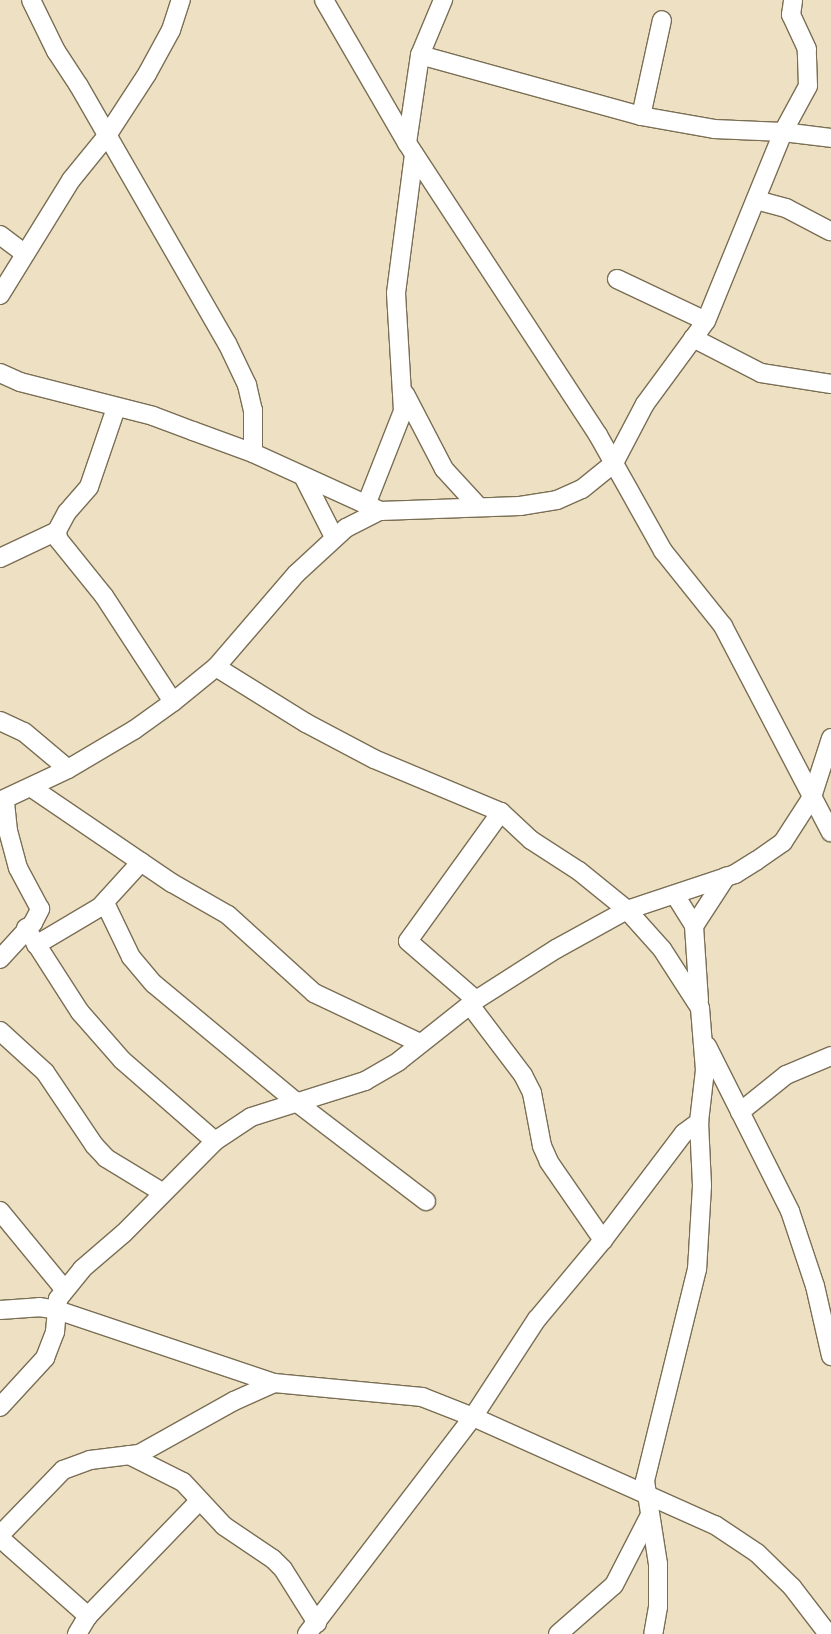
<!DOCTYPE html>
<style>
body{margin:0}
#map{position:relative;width:831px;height:1634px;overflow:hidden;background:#ede0c3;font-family:Cabin,sans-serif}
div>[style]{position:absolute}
.roads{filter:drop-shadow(1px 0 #7a6e54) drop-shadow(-1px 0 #7a6e54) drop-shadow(0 1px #7a6e54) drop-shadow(0 -1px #7a6e54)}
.minor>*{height:18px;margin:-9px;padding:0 9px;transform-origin:9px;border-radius:9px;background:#fff}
span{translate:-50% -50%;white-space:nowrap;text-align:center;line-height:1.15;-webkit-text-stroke:4px #fff;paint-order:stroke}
</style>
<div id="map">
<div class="roads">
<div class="minor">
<div style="left:31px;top:0;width:57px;rotate:63.9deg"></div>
<div style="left:56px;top:51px;width:42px;rotate:56.7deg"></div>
<div style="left:79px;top:86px;width:297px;rotate:60.1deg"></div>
<div style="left:227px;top:343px;width:47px;rotate:64.5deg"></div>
<div style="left:247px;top:385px;width:26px;rotate:77deg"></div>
<div style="left:253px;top:410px;width:43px;rotate:90deg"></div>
<div style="left:324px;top:0;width:165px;rotate:59.9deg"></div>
<div style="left:407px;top:143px;width:349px;rotate:56.8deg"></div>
<div style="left:598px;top:435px;width:133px;rotate:60.7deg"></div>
<div style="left:663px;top:551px;width:96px;rotate:51.3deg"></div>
<div style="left:723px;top:626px;width:233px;rotate:62.4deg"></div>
<div style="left:420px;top:55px;width:229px;rotate:15.4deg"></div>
<div style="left:641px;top:116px;width:74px;rotate:10.1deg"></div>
<div style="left:714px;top:129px;width:69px;rotate:2.5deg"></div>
<div style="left:783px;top:132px;width:48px;rotate:7.1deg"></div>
<div style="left:641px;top:116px;width:98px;rotate:-77.7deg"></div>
<div style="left:407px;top:143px;width:89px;rotate:-81.6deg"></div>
<div style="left:420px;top:55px;width:60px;rotate:-67.3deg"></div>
<div style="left:756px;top:200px;width:31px;rotate:15deg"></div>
<div style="left:786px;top:208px;width:50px;rotate:27.6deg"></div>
<div style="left:0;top:235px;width:31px;rotate:37deg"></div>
<div style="left:617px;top:279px;width:98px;rotate:25.3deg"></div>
<div style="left:0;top:295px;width:135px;rotate:-58.3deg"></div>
<div style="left:71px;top:180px;width:55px;rotate:-50.9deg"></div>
<div style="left:106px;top:137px;width:75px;rotate:-56.9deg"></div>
<div style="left:147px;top:74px;width:50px;rotate:-61.4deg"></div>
<div style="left:171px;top:30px;width:32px;rotate:-72deg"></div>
<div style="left:693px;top:338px;width:76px;rotate:27.2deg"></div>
<div style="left:761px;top:373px;width:71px;rotate:8.9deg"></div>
<div style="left:0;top:373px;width:22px;rotate:24deg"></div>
<div style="left:20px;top:382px;width:137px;rotate:14.3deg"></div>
<div style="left:153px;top:416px;width:43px;rotate:20.6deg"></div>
<div style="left:193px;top:431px;width:64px;rotate:20.1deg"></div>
<div style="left:253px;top:453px;width:140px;rotate:24.5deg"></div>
<div style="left:405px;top:394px;width:85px;rotate:62.5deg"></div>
<div style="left:444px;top:469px;width:50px;rotate:47.4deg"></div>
<div style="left:116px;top:408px;width:83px;rotate:108.9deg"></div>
<div style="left:89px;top:487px;width:33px;rotate:131deg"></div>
<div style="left:67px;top:512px;width:21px;rotate:118deg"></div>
<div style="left:57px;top:531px;width:8px;rotate:83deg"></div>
<div style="left:58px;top:539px;width:73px;rotate:51.1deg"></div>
<div style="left:104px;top:596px;width:126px;rotate:56.9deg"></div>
<div style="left:304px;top:478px;width:66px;rotate:63deg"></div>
<div style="left:366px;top:505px;width:101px;rotate:-68.5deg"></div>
<div style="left:403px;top:411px;width:118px;rotate:-93.4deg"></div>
<div style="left:396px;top:293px;width:140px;rotate:-82.6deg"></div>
<div style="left:0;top:558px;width:63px;rotate:-25.3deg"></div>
<div style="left:216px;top:667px;width:106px;rotate:31.9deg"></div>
<div style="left:306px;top:723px;width:77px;rotate:27.9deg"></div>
<div style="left:374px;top:759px;width:138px;rotate:22.7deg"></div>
<div style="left:501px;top:812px;width:41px;rotate:43deg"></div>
<div style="left:531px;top:840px;width:57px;rotate:32.9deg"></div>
<div style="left:579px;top:871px;width:62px;rotate:39.1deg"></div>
<div style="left:627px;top:910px;width:52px;rotate:48.1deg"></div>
<div style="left:662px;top:949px;width:70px;rotate:57.2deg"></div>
<div style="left:700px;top:1008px;width:62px;rotate:85.4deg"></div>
<div style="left:705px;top:1070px;width:52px;rotate:96.6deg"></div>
<div style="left:699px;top:1122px;width:64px;rotate:87.3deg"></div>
<div style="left:702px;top:1186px;width:83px;rotate:93.4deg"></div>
<div style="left:697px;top:1269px;width:218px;rotate:103.8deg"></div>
<div style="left:645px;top:1481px;width:84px;rotate:81.1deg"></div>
<div style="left:658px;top:1564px;width:43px;rotate:90deg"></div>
<div style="left:658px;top:1607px;width:27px;rotate:100deg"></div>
<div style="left:0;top:721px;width:26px;rotate:25deg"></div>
<div style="left:24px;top:732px;width:57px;rotate:40.1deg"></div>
<div style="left:32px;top:788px;width:169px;rotate:34.2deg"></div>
<div style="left:172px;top:883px;width:64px;rotate:29.7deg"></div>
<div style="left:228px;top:915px;width:116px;rotate:42.2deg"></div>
<div style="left:314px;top:993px;width:117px;rotate:25.3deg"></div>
<div style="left:0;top:801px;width:75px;rotate:-25.2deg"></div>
<div style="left:68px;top:769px;width:77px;rotate:-30.6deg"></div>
<div style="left:134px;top:730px;width:48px;rotate:-35.7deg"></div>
<div style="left:173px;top:702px;width:55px;rotate:-39.1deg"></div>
<div style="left:216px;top:667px;width:123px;rotate:-49.3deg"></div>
<div style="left:296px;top:574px;width:68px;rotate:-42.6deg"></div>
<div style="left:346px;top:528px;width:38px;rotate:-27deg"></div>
<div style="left:380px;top:511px;width:140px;rotate:-2deg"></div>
<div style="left:520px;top:506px;width:37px;rotate:-9deg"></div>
<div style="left:557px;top:500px;width:27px;rotate:-24deg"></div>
<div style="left:582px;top:489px;width:41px;rotate:-39.1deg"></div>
<div style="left:614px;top:463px;width:67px;rotate:-62.3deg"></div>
<div style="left:645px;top:404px;width:103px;rotate:-53.7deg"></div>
<div style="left:706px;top:321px;width:204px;rotate:-67.8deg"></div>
<div style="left:783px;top:132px;width:52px;rotate:-61.5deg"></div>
<div style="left:808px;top:86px;width:37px;rotate:-92deg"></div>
<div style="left:807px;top:49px;width:38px;rotate:-115deg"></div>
<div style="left:791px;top:15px;width:15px;rotate:-82deg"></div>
<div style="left:675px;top:895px;width:36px;rotate:58deg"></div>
<div style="left:694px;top:926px;width:75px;rotate:86.2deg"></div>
<div style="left:105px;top:903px;width:60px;rotate:64.3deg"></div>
<div style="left:131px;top:957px;width:35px;rotate:50deg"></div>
<div style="left:154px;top:984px;width:183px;rotate:39.7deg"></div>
<div style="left:295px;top:1101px;width:165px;rotate:37.4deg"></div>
<div style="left:694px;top:926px;width:59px;rotate:-56.9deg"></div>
<div style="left:26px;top:928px;width:100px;rotate:57.3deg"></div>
<div style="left:80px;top:1012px;width:64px;rotate:48.8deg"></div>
<div style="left:122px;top:1060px;width:123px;rotate:41.1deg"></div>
<div style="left:36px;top:945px;width:74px;rotate:-30.7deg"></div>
<div style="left:100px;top:907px;width:61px;rotate:-47.7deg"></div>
<div style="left:0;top:959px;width:49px;rotate:-47.5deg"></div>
<div style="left:33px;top:923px;width:16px;rotate:-63deg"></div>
<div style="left:40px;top:909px;width:47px;rotate:-118.2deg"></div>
<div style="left:18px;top:868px;width:38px;rotate:-105deg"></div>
<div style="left:8px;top:831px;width:31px;rotate:-96deg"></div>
<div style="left:476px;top:1000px;width:90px;rotate:-139.1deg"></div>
<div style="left:408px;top:941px;width:159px;rotate:-54.2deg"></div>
<div style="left:470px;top:1005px;width:88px;rotate:52.9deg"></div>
<div style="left:523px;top:1075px;width:20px;rotate:63deg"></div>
<div style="left:532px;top:1093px;width:54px;rotate:79.3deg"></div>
<div style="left:542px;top:1146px;width:17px;rotate:66deg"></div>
<div style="left:549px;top:1162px;width:95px;rotate:55.3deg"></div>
<div style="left:0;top:1031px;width:61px;rotate:42.3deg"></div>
<div style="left:45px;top:1072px;width:88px;rotate:56.1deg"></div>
<div style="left:94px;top:1145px;width:18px;rotate:47deg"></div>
<div style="left:106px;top:1158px;width:66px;rotate:31.3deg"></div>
<div style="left:707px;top:1046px;width:185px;rotate:63.3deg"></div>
<div style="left:790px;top:1211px;width:79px;rotate:71.6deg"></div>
<div style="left:815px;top:1286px;width:72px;rotate:77.1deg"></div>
<div style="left:740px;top:1112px;width:59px;rotate:-38.8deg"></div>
<div style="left:786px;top:1075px;width:49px;rotate:-22.9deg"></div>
<div style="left:0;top:1211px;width:102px;rotate:50.6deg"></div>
<div style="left:0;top:1310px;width:39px;rotate:-4deg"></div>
<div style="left:39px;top:1307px;width:18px;rotate:9deg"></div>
<div style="left:57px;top:1310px;width:229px;rotate:18.6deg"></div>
<div style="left:274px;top:1383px;width:149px;rotate:5.4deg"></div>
<div style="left:422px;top:1397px;width:55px;rotate:21.4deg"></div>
<div style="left:473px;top:1417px;width:265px;rotate:24.1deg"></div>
<div style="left:715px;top:1525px;width:50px;rotate:33.7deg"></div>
<div style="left:757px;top:1553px;width:49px;rotate:44.2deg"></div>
<div style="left:792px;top:1587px;width:59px;rotate:52.5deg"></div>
<div style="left:0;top:1407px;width:67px;rotate:-47.4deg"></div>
<div style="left:45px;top:1358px;width:28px;rotate:-69deg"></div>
<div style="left:55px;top:1332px;width:33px;rotate:-85deg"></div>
<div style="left:58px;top:1299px;width:38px;rotate:-51deg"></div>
<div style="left:82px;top:1269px;width:55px;rotate:-40.6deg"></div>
<div style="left:124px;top:1233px;width:129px;rotate:-45.3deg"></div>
<div style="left:215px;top:1141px;width:43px;rotate:-33.7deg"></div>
<div style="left:251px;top:1117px;width:120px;rotate:-17.5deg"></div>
<div style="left:365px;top:1081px;width:39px;rotate:-30deg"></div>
<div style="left:399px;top:1061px;width:98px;rotate:-38.4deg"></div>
<div style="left:476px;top:1000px;width:95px;rotate:-32.5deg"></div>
<div style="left:556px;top:949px;width:81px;rotate:-28.8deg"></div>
<div style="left:627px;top:910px;width:114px;rotate:-18.4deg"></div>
<div style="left:735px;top:874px;width:25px;rotate:-32deg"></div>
<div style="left:756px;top:861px;width:33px;rotate:-35deg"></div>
<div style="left:783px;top:842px;width:54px;rotate:-57.2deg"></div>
<div style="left:812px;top:797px;width:62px;rotate:-72.1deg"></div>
<div style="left:129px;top:1455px;width:60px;rotate:26.6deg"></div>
<div style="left:183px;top:1482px;width:60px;rotate:47deg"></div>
<div style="left:224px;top:1526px;width:59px;rotate:34deg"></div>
<div style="left:273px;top:1559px;width:14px;rotate:45deg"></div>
<div style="left:283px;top:1569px;width:64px;rotate:57.8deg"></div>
<div style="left:0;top:1535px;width:91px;rotate:-45.9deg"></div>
<div style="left:63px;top:1470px;width:29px;rotate:-20deg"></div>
<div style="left:90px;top:1460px;width:49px;rotate:-7deg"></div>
<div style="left:139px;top:1454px;width:109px;rotate:-29.2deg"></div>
<div style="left:234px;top:1401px;width:44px;rotate:-24.2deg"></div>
<div style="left:0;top:1538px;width:118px;rotate:41.6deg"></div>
<div style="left:77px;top:1634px;width:21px;rotate:-59deg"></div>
<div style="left:88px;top:1616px;width:160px;rotate:-46deg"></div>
<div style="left:307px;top:1634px;width:273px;rotate:-52.6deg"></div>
<div style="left:473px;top:1417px;width:117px;rotate:-56.9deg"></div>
<div style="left:537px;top:1319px;width:103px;rotate:-50.1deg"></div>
<div style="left:603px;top:1240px;width:134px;rotate:-52.9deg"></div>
<div style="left:684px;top:1133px;width:19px;rotate:-36deg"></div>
<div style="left:558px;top:1634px;width:74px;rotate:-41.2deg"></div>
<div style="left:614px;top:1585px;width:76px;rotate:-62.8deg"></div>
</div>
</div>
</div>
